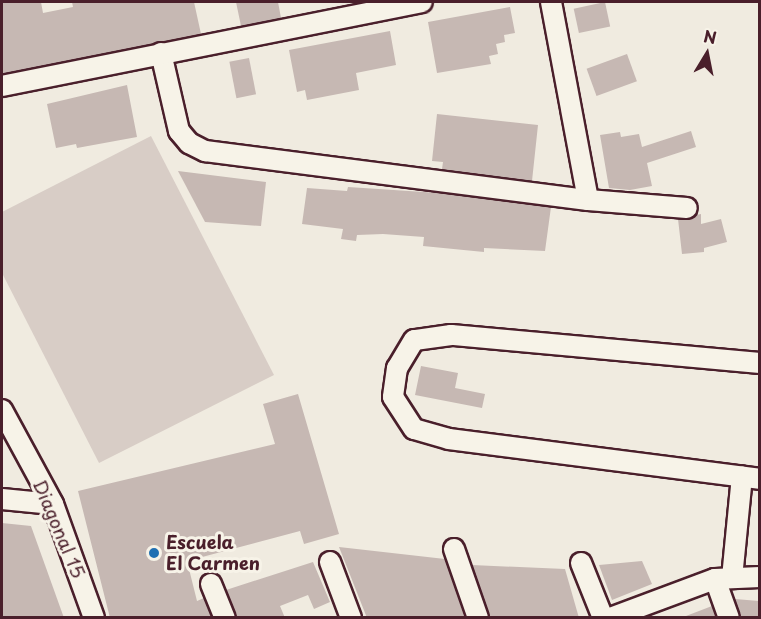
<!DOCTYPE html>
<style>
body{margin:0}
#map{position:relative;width:761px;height:619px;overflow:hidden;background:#f0ebe0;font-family:"Playpen Sans",sans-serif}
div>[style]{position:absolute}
.green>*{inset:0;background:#d8cdc6}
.building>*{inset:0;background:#c6b8b3;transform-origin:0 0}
.roads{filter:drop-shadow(2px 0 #4a1f2b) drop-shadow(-2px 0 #4a1f2b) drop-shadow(0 2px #4a1f2b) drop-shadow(0 -2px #4a1f2b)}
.minor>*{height:20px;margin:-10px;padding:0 10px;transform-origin:10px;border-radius:10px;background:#f7f3e8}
.dots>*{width:16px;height:16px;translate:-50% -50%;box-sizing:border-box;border:3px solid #f7f3e8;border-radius:50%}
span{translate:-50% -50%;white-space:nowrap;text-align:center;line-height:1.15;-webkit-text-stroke:6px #f7f3e8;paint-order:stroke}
.street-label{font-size:18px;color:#4a1f2b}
.poi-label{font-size:18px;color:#4a1f2b;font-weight:700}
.left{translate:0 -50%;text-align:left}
.frame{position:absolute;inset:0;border:3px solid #4a1f2b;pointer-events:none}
.north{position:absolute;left:677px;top:24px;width:60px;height:60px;-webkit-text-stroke:4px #f7f3e8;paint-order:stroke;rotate:10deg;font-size:16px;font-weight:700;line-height:24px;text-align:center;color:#4a1f2b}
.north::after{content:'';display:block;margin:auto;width:21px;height:27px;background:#4a1f2b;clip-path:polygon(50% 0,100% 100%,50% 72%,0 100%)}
</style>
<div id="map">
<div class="green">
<div style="clip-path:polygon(151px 136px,274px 375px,99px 463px,2px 273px,2px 212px)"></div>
</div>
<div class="building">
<div style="clip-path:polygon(2px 2px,41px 2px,43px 13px,73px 7px,72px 2px,194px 2px,201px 34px,2px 74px)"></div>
<div style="clip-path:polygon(236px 2px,278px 2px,281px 18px,241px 26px)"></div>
<div style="left:605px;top:2px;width:25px;height:32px;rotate:78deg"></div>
<div style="clip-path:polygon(510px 7px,515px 33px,504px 35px,505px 42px,496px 44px,498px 54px,489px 56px,491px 64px,437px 73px,428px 22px)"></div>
<div style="clip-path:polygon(390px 31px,396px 65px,356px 73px,359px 90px,307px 100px,305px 90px,297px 92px,289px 50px)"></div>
<div style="left:627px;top:54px;width:29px;height:43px;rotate:70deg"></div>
<div style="left:249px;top:58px;width:37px;height:20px;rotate:79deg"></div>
<div style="clip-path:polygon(127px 85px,137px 137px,77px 148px,76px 144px,56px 148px,47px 104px)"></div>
<div style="clip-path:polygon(437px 114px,538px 125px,532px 181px,442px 169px,443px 162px,432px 161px)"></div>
<div style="clip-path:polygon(691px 131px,696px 147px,647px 163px,652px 186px,630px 190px,609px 188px,600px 135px,620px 132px,621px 137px,639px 134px,642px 147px)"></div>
<div style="clip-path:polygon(178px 171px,266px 182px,261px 226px,205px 222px)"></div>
<div style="clip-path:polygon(348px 187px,439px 193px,551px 207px,545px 251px,484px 248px,484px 252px,423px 246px,424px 237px,383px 234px,357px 235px,356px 241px,341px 239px,343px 229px,302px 224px,307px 188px,347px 191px)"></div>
<div style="clip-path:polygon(701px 214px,701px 224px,721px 219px,727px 242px,704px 248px,704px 252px,682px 254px,678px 219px)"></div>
<div style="clip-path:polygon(421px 366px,458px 373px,455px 388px,485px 394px,482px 408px,415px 395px)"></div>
<div style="clip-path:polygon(298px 394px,339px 534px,304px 544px,300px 531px,187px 561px,197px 601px,204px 598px,212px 618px,110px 618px,78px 491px,275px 444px,263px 404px)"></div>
<div style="clip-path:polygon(2px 523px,31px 526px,64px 618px,2px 618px)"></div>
<div style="clip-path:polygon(339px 547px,445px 559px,465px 618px,367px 618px)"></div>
<div style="clip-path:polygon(642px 561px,652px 584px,612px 600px,599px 565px)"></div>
<div style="clip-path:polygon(313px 562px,330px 602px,314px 609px,308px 595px,280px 606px,285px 618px,237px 618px,226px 590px)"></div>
<div style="clip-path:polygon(472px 565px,565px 569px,579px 618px,490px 618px)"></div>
<div style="clip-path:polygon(735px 599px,759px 601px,759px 618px,741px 618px)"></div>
<div style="clip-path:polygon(712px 606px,716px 618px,686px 618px,686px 616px)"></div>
</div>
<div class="roads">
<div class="minor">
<div style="left:551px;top:2px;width:201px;rotate:79.4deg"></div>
<div style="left:161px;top:53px;width:80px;rotate:77deg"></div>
<div style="left:179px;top:131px;width:16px;rotate:50deg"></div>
<div style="left:189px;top:143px;width:18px;rotate:27deg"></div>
<div style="left:205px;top:151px;width:386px;rotate:7.3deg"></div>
<div style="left:588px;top:200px;width:99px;rotate:4.6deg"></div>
<div style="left:2px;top:86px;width:428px;rotate:-11.3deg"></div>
<div style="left:760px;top:363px;width:310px;rotate:-174.8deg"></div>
<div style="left:451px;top:335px;width:37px;rotate:172deg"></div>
<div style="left:414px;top:340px;width:33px;rotate:121deg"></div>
<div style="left:397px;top:368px;width:29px;rotate:98deg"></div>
<div style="left:393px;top:397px;width:38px;rotate:57deg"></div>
<div style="left:414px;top:429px;width:36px;rotate:16deg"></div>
<div style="left:449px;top:439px;width:314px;rotate:7.3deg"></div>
<div style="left:2px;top:410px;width:107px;rotate:61.5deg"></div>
<div style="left:53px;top:504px;width:121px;rotate:70.2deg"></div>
<div style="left:2px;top:499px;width:51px;rotate:5.6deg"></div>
<div style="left:454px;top:549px;width:73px;rotate:70.8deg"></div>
<div style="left:330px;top:562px;width:60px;rotate:69.4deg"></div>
<div style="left:581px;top:563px;width:59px;rotate:68.2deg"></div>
<div style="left:732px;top:578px;width:102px;rotate:-84.4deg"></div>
<div style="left:715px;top:579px;width:41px;rotate:70.3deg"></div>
<div style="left:211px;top:584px;width:37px;rotate:68deg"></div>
<div style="left:610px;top:618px;width:112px;rotate:-20.4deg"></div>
<div style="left:715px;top:579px;width:45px;rotate:-2.5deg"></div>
</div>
</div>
<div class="dots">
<div style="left:154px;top:553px;background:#1f6fb2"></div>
</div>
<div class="street-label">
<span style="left:59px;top:529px;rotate:67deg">Diagonal 15</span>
</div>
<div class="poi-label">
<span class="left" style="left:166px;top:553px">Escuela<br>El Carmen</span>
</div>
<div class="frame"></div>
<div class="north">N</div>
</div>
